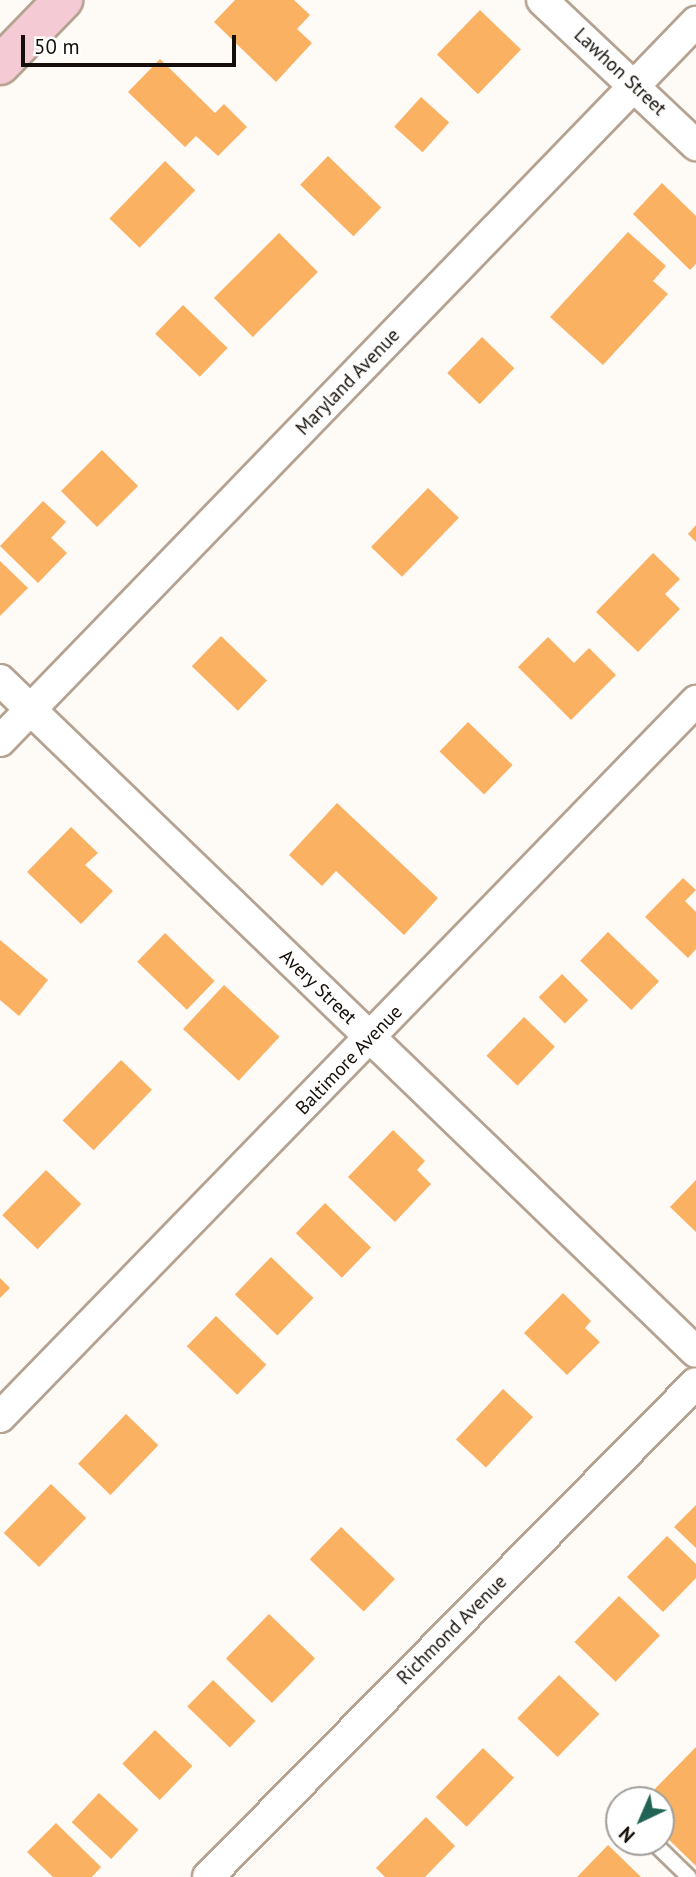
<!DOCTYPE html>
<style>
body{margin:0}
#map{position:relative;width:696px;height:1877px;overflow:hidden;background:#fefaf6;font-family:"PT Sans",sans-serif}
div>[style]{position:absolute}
.building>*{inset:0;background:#fbb162;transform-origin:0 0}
.roads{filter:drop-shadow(2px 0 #b5a291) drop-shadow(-2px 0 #b5a291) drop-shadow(0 2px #b5a291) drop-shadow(0 -2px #b5a291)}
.lane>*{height:14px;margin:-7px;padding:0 7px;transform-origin:7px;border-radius:7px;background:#fff}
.street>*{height:30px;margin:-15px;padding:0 15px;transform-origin:15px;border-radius:15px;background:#fff}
.secondary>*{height:38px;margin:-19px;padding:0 19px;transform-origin:19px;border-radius:19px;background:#f4cad5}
span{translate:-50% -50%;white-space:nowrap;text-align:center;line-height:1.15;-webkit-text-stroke:6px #fff;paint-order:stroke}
.street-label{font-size:19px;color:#160f09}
.north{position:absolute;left:605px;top:1786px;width:70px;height:70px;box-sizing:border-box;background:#fff;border:2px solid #a29f9d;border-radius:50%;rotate:224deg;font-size:19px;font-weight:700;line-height:28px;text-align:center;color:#160f09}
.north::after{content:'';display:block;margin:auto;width:24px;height:32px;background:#216455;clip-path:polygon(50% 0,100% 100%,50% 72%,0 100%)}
.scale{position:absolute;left:21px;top:35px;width:215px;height:32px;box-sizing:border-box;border:4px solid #160f09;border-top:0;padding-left:9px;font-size:21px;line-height:24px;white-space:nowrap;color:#160f09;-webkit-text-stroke:5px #fff;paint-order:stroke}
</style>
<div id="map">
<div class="building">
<div style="clip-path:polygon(235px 0,294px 0,310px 15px,297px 29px,312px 43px,276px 82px,214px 22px)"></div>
<div style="left:480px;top:10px;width:57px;height:62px;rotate:44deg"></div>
<div style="clip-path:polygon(160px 59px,215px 113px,224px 104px,247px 127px,218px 156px,196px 136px,185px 147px,128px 92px)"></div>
<div style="left:421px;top:97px;width:38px;height:40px;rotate:42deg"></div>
<div style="left:328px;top:156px;width:74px;height:40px;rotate:44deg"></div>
<div style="left:165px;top:161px;width:42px;height:80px;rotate:44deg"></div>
<div style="clip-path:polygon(662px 183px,696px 216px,696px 264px,690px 270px,633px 214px)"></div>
<div style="clip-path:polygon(628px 232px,666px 266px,653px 281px,668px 294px,603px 365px,550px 317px)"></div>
<div style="left:279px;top:233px;width:55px;height:92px;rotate:45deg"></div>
<div style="left:183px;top:305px;width:62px;height:40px;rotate:44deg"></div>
<div style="left:482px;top:337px;width:45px;height:50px;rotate:44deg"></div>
<div style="left:102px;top:450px;width:51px;height:58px;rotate:45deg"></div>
<div style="left:428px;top:488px;width:43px;height:82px;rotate:44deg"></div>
<div style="clip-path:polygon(43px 501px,66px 522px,51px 538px,67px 553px,38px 583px,0 546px)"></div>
<div style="clip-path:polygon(696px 525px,696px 542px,688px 534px)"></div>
<div style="clip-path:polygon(653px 553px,680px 579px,665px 594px,680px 609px,638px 652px,596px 612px)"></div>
<div style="clip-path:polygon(0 561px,28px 588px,0 616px)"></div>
<div style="left:221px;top:636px;width:64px;height:42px;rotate:44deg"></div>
<div style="clip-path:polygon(548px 637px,574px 663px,589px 648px,616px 675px,571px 720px,518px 667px)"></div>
<div style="left:468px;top:722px;width:62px;height:41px;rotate:44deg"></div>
<div style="clip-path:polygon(337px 803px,438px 898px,404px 935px,336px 871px,322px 886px,289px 855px)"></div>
<div style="clip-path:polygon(71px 827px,98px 853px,85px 865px,113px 891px,81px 924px,27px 872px)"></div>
<div style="clip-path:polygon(683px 878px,696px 890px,685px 901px,696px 912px,696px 949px,688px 958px,645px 917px)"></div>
<div style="left:608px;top:932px;width:71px;height:40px;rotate:44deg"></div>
<div style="left:165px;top:933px;width:69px;height:40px;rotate:44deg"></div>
<div style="clip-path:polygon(0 940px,48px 980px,19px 1016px,0 1000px)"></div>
<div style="left:562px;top:974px;width:37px;height:33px;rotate:45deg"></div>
<div style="left:224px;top:985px;width:76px;height:60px;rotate:43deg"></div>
<div style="left:524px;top:1017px;width:43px;height:54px;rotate:44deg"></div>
<div style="left:121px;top:1060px;width:43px;height:84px;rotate:44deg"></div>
<div style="clip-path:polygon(393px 1130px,425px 1161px,417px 1170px,431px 1184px,395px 1222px,348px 1177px)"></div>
<div style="left:46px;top:1170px;width:49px;height:63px;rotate:44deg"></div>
<div style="clip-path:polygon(696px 1180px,696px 1232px,670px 1207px)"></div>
<div style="left:325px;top:1203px;width:64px;height:42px;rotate:44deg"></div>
<div style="left:271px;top:1257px;width:59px;height:52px;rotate:44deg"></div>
<div style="clip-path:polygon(0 1278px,10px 1288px,0 1298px)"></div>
<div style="clip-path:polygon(563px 1293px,591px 1321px,585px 1328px,600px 1342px,567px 1375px,524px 1333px)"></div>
<div style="left:216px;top:1316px;width:70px;height:42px;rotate:44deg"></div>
<div style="left:503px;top:1389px;width:41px;height:69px;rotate:43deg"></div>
<div style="left:126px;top:1414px;width:45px;height:69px;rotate:44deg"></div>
<div style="left:51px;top:1484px;width:49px;height:68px;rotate:44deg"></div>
<div style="clip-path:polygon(696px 1505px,696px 1548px,674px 1527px)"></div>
<div style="left:341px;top:1527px;width:75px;height:45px;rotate:44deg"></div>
<div style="clip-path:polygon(667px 1536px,696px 1564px,696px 1578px,663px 1612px,627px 1577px)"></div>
<div style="left:619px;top:1596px;width:57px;height:64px;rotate:44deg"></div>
<div style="left:269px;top:1614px;width:64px;height:62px;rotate:44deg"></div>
<div style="left:559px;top:1675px;width:56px;height:60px;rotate:44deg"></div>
<div style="left:213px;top:1680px;width:59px;height:37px;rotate:44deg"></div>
<div style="left:155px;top:1730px;width:52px;height:47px;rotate:44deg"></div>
<div style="clip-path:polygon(696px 1747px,696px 1866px,661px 1832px,661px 1800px,644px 1800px)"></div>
<div style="left:483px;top:1748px;width:43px;height:68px;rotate:44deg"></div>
<div style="left:99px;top:1793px;width:54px;height:40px;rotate:43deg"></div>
<div style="clip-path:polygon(426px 1817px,455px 1846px,425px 1877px,385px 1877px,376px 1868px)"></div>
<div style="clip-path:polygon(56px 1823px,101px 1867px,92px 1877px,53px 1877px,27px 1852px)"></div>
<div style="clip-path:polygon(608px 1845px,641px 1877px,577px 1877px)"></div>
</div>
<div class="roads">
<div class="lane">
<div style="left:653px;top:1842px;width:50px;rotate:44.2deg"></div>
</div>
<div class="street">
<div style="left:542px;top:0;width:212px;rotate:43.3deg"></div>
<div style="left:0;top:680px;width:967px;rotate:43.99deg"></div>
<div style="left:0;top:741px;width:1001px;rotate:-45.93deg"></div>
<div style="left:0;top:1417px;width:999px;rotate:-45.81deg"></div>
<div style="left:208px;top:1877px;width:694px;rotate:-45.35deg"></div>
</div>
<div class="secondary">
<div style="left:0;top:65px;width:91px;rotate:-45.9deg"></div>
</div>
</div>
<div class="street-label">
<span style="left:620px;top:72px;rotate:43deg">Lawhon Street</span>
<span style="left:348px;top:382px;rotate:-46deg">Maryland Avenue</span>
<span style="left:318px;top:987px;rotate:44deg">Avery Street</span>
<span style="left:349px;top:1060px;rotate:-46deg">Baltimore Avenue</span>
<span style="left:452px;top:1630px;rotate:-45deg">Richmond Avenue</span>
</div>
<div class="north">N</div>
<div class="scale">50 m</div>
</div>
